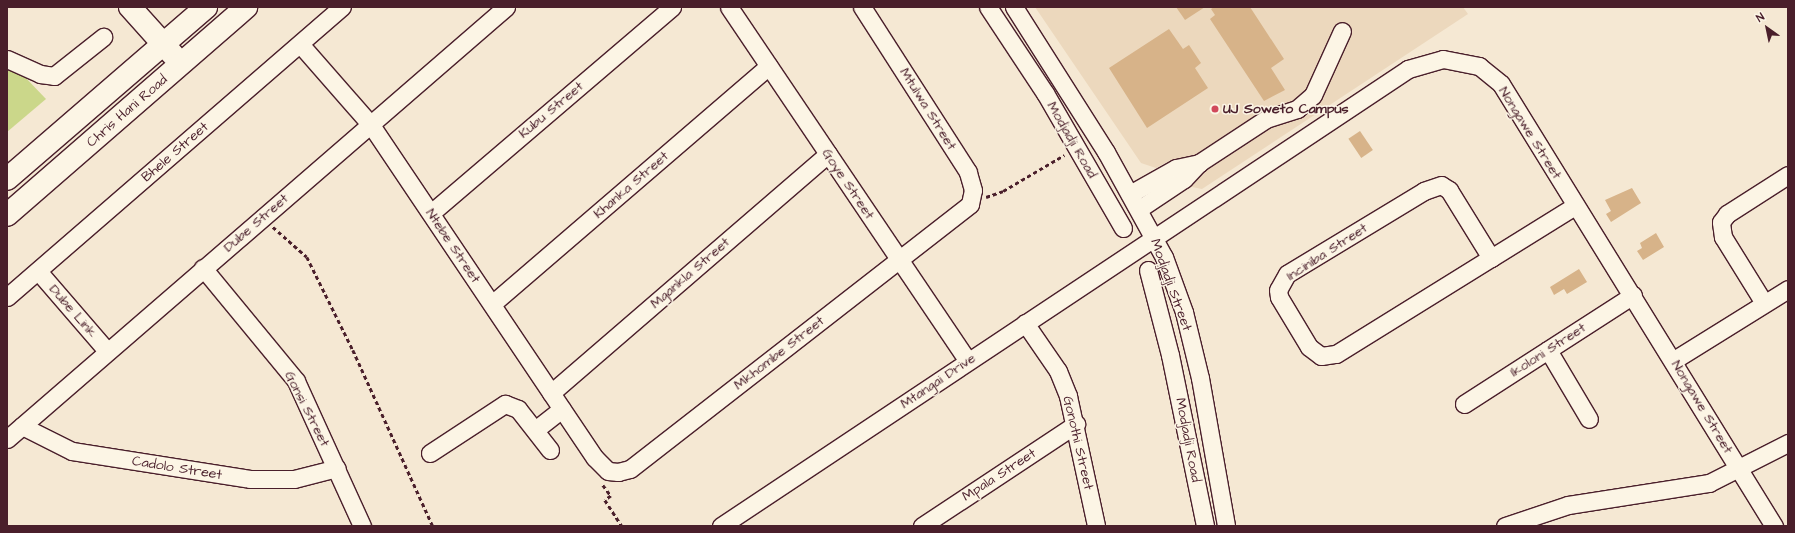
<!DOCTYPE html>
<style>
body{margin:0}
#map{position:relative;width:1795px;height:533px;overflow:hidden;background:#f5e8d3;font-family:"Architects Daughter",sans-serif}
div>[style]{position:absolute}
.built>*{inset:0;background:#ecd8bd}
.green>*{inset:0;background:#cbd78a}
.building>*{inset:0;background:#d7b389;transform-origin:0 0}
.path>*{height:2.5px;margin-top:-1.25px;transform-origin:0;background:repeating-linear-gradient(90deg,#4a1f2b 0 4px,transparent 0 7px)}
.roads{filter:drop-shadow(1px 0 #4a1f2b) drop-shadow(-1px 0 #4a1f2b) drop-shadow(0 1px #4a1f2b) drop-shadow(0 -1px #4a1f2b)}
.minor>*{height:17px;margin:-8.5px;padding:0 8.5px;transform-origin:8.5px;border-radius:8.5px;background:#fcf5e5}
.major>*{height:22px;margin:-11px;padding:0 11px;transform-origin:11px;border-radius:11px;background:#fcf5e5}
.dots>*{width:11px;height:11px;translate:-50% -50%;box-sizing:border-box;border:2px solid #fcf5e5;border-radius:50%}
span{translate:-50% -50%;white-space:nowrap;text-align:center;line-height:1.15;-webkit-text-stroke:3px #fcf5e5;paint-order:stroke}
.street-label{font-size:14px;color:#4a1f2b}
.poi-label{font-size:14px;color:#4a1f2b;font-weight:700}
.left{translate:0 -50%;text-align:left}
.frame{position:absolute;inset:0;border:8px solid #4a1f2b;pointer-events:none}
.north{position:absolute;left:1747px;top:8px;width:40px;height:40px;-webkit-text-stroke:3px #fcf5e5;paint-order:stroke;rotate:327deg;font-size:11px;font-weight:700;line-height:16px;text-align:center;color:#4a1f2b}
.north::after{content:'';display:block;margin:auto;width:14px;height:18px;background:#4a1f2b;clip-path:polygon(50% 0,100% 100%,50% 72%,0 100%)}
</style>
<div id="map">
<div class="built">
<div style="clip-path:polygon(1035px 7px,1463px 7px,1468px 14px,1202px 189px,1182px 185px,1167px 162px,1156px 168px,1141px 163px)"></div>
</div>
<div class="green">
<div style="clip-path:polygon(7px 68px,23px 75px,46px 99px,7px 132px)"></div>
</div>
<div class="building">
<div style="clip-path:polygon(1176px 7px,1205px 7px,1185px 20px)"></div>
<div style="clip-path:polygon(1214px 7px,1250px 7px,1284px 59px,1271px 68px,1285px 90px,1264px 101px,1210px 19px,1215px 15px,1211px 9px)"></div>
<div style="clip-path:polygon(1169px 29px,1183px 49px,1189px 45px,1201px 63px,1195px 68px,1208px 88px,1147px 128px,1109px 68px)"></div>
<div style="left:1360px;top:131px;width:23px;height:14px;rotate:56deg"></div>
<div style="clip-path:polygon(1632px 188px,1641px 203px,1611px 222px,1606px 214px,1611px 211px,1605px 200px)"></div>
<div style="clip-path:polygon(1656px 233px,1664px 247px,1643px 260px,1637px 251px,1642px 248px,1640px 243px)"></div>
<div style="clip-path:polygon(1579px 269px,1587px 282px,1567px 294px,1564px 289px,1554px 295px,1550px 287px)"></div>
</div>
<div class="path">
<div style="left:986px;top:197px;width:18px;rotate:-19deg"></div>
<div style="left:1003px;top:191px;width:71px;rotate:-30.5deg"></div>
<div style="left:273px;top:227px;width:45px;rotate:41.4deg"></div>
<div style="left:307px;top:257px;width:104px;rotate:63.7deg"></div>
<div style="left:353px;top:350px;width:193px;rotate:65.6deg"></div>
<div style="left:603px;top:485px;width:14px;rotate:54deg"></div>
<div style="left:611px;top:496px;width:7px;rotate:146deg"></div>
<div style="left:605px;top:500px;width:31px;rotate:57deg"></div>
</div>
<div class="roads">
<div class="minor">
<div style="left:729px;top:7px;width:427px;rotate:56deg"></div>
<div style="left:988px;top:7px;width:103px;rotate:56.5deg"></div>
<div style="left:1045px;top:93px;width:156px;rotate:60deg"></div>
<div style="left:1014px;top:7px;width:172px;rotate:57.6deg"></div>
<div style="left:1106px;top:152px;width:120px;rotate:61.1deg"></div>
<div style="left:1164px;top:257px;width:59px;rotate:70deg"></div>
<div style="left:1184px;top:312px;width:68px;rotate:76.4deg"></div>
<div style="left:1200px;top:378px;width:150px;rotate:80deg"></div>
<div style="left:300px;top:44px;width:108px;rotate:48.8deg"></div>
<div style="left:371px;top:125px;width:401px;rotate:56.1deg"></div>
<div style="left:595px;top:458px;width:18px;rotate:45deg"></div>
<div style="left:608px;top:471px;width:10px;rotate:6deg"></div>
<div style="left:618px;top:472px;width:12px;rotate:-14deg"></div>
<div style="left:630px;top:469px;width:431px;rotate:-37.9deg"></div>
<div style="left:970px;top:204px;width:14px;rotate:-78deg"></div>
<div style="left:973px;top:190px;width:19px;rotate:-106deg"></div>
<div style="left:968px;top:172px;width:196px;rotate:-122.7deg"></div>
<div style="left:7px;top:59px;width:36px;rotate:24deg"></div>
<div style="left:40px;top:74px;width:14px;rotate:8deg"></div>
<div style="left:54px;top:76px;width:63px;rotate:-38.5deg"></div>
<div style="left:1130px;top:194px;width:53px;rotate:-29.5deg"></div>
<div style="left:1176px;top:168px;width:24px;rotate:-12deg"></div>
<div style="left:1139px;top:209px;width:54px;rotate:-33.7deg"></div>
<div style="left:1184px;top:179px;width:22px;rotate:-47deg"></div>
<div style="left:1199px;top:163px;width:80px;rotate:-33.3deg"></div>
<div style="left:1266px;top:119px;width:33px;rotate:-18deg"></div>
<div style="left:1297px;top:109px;width:21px;rotate:-41deg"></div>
<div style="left:1313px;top:95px;width:70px;rotate:-65.6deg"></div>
<div style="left:431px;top:213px;width:317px;rotate:-40.5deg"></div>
<div style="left:1491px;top:258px;width:80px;rotate:-121.7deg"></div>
<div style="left:1449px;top:190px;width:9px;rotate:-148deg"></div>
<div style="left:1441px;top:185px;width:18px;rotate:161deg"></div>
<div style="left:1424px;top:191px;width:160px;rotate:148.8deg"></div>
<div style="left:1287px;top:274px;width:18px;rotate:119deg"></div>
<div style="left:1278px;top:290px;width:7px;rotate:82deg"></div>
<div style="left:1279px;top:297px;width:58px;rotate:59deg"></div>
<div style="left:1309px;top:347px;width:15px;rotate:37deg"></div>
<div style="left:1321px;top:356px;width:15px;rotate:-8deg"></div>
<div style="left:1336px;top:354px;width:182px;rotate:-31.8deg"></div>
<div style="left:1491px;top:258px;width:99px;rotate:-31.8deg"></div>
<div style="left:203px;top:268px;width:146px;rotate:50.5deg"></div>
<div style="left:296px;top:381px;width:159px;rotate:65.5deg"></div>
<div style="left:1148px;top:270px;width:88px;rotate:75.5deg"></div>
<div style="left:1170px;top:355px;width:175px;rotate:78.4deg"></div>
<div style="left:38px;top:271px;width:106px;rotate:49.2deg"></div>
<div style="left:7px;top:297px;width:443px;rotate:-40.9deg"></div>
<div style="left:1764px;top:303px;width:78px;rotate:-121.8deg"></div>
<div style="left:1723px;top:237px;width:15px;rotate:-98deg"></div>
<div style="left:1721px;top:222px;width:10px;rotate:-53deg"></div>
<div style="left:1727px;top:214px;width:72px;rotate:-32.6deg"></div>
<div style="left:492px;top:304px;width:365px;rotate:-40.7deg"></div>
<div style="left:1025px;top:323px;width:58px;rotate:55.5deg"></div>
<div style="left:1058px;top:371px;width:27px;rotate:68deg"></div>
<div style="left:1068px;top:396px;width:133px;rotate:77.8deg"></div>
<div style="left:1548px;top:350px;width:80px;rotate:59.3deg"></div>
<div style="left:1674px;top:360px;width:134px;rotate:-31.9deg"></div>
<div style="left:551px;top:393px;width:366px;rotate:-40.8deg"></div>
<div style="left:1464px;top:404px;width:201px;rotate:-32.8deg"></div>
<div style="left:22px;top:426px;width:56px;rotate:26.6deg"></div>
<div style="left:72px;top:451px;width:180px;rotate:8.9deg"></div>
<div style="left:250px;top:479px;width:44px"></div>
<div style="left:294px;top:479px;width:44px;rotate:-14.3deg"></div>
<div style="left:535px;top:430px;width:34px;rotate:-38deg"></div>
<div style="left:7px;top:439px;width:660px;rotate:-40.88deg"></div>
<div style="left:430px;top:453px;width:90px;rotate:-33.2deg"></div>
<div style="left:505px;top:404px;width:14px;rotate:21deg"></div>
<div style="left:518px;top:409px;width:52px;rotate:52deg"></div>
<div style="left:721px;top:526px;width:825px;rotate:-33.63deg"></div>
<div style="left:1408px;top:69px;width:36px;rotate:-16deg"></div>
<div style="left:1443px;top:59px;width:37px;rotate:11deg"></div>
<div style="left:1479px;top:66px;width:28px;rotate:39deg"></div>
<div style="left:1501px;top:84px;width:520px;rotate:58.3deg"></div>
<div style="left:922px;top:526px;width:185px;rotate:-33.5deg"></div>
<div style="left:1505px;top:526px;width:66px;rotate:-18.4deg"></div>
<div style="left:1568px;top:505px;width:143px;rotate:-8.9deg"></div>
<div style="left:1709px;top:483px;width:89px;rotate:-26.9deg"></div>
</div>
<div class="major">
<div style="left:130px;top:7px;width:64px;rotate:48.1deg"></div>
<div style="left:7px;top:179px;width:263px;rotate:-40.8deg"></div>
<div style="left:7px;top:215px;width:317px;rotate:-41deg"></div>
</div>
</div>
<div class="dots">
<div style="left:1215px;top:109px;background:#d1495b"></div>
</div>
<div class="street-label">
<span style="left:928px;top:109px;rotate:58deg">Mtulwa Street</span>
<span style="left:551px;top:110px;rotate:-40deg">Kubu Street</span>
<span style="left:127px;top:111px;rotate:-41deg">Chris Hani Road</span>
<span style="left:1530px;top:133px;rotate:58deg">Nongawe Street</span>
<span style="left:1072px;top:140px;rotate:60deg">Modjadji Road</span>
<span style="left:175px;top:152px;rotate:-41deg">Bhele Street</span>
<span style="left:848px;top:184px;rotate:56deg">Goye Street</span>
<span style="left:631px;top:185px;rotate:-41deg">Khanka Street</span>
<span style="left:256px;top:223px;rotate:-41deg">Dube Street</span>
<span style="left:453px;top:246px;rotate:56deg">Ntebe Street</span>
<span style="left:1327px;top:252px;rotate:-33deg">Inciniba Street</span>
<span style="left:690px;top:273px;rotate:-41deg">Mgankla Street</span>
<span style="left:1171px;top:285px;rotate:70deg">Modjadji Street</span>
<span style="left:73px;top:311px;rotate:49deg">Dube Link</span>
<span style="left:1548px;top:350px;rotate:-33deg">Ikoloni Street</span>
<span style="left:779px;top:353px;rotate:-38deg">Mkhombe Street</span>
<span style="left:938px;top:381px;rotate:-34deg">Mtangai Drive</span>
<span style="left:1702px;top:407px;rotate:59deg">Nongawe Street</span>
<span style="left:307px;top:409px;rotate:63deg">Gonsi Street</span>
<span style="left:1188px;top:440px;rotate:79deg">Modjadji Road</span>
<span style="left:1078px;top:443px;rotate:77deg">Gonothi Street</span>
<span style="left:177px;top:468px;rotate:9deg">Cadolo Street</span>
<span style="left:999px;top:475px;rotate:-33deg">Mpala Street</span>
</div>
<div class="poi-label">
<span class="left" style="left:1223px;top:109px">UJ Soweto Campus</span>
</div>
<div class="frame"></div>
<div class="north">N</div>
</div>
